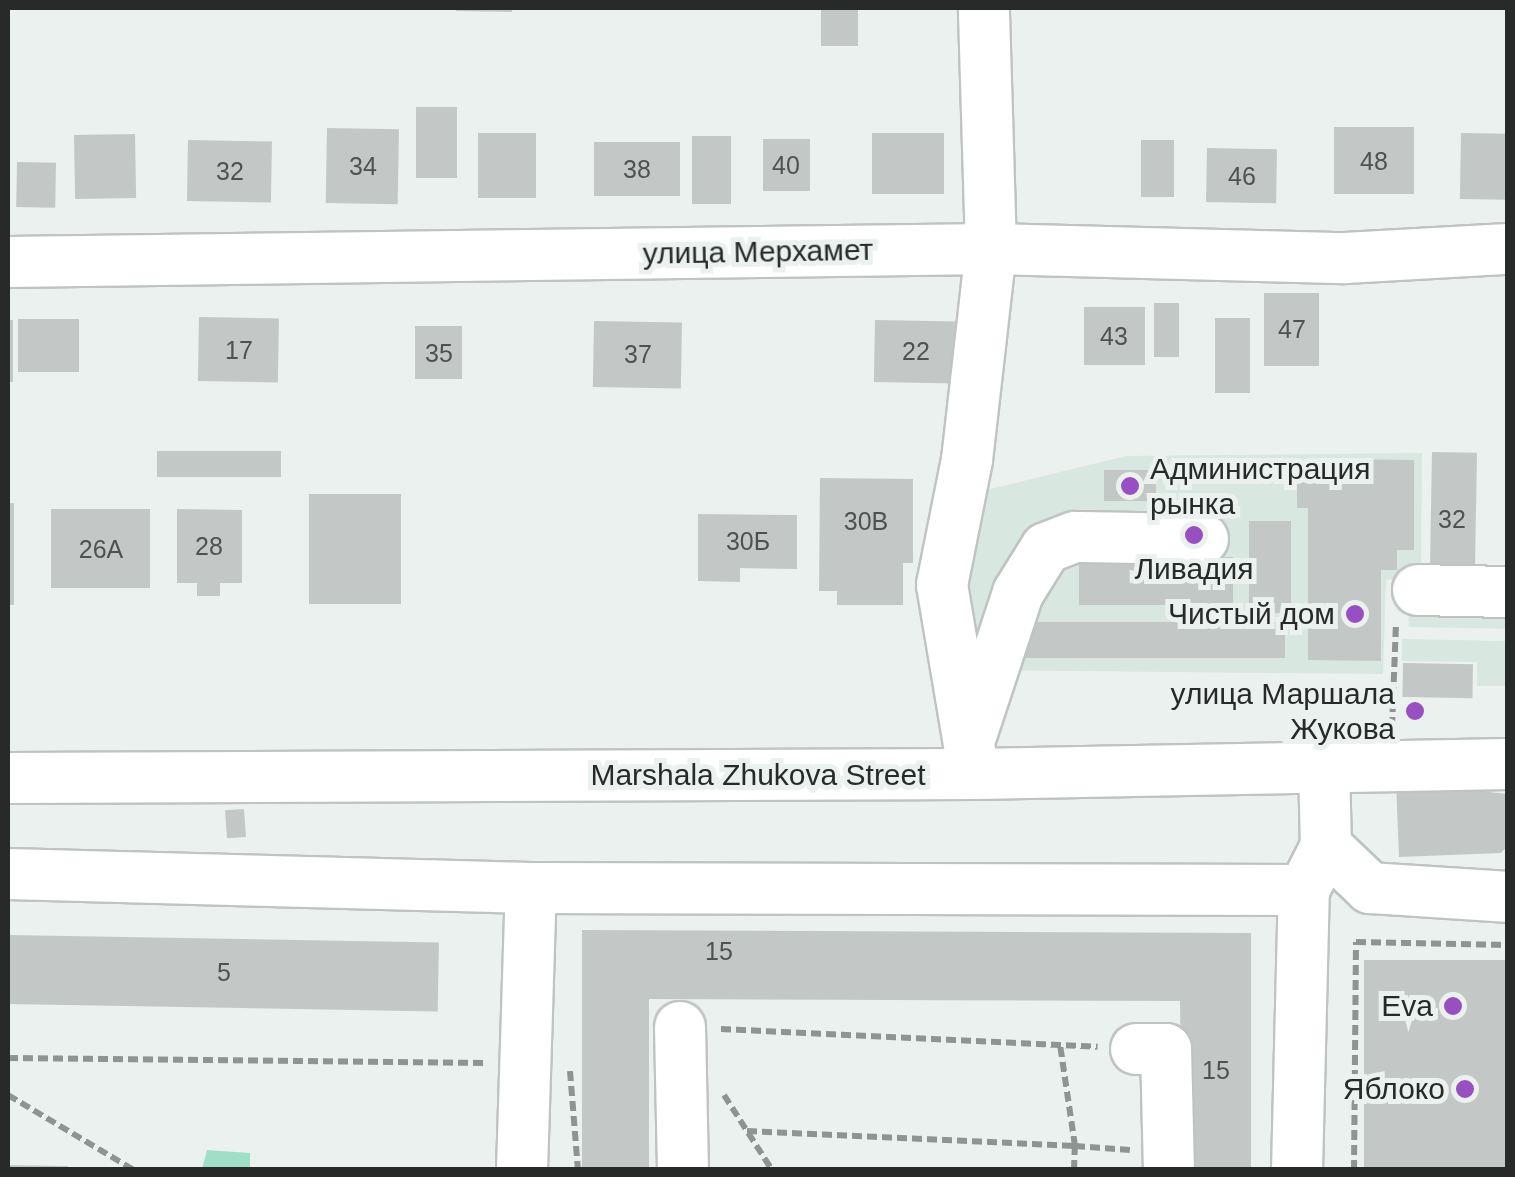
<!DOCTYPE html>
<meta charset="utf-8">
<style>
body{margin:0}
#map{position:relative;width:1515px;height:1177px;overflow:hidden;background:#ebf1ef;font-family:Helvetica,sans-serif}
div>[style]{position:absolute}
.built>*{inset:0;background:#d9e7e1;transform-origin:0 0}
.green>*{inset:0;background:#9fdfc7}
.building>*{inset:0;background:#c3c8c6;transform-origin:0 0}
.path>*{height:6px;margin-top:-3px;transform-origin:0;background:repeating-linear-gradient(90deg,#8f9392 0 10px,transparent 0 15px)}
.roads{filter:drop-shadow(2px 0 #bfc4c2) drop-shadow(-2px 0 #bfc4c2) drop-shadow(0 2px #bfc4c2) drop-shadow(0 -2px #bfc4c2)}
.minor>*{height:50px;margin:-25px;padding:0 25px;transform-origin:25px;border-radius:25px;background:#fff}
.dots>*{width:28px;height:28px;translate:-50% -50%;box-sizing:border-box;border:5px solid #ebf1ef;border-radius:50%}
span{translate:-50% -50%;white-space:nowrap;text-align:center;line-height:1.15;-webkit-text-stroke:10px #ebf1ef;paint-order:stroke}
.number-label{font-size:25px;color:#4f5250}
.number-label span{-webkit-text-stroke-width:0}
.street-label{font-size:30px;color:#282a29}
.poi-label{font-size:30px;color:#282a29}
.left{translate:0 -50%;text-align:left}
.right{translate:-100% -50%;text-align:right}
.frame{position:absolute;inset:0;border:10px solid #282a29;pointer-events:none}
</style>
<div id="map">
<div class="built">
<div style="clip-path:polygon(1422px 453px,1421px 575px,1386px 580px,1383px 674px,971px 670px,966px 495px,1126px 456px)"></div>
<div style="left:1409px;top:599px;width:98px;height:28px;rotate:1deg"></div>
<div style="clip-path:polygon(1402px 639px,1507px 641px,1507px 686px,1477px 686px,1477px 662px,1402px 661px)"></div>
</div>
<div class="green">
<div style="clip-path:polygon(207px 1150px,250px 1153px,250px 1169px,202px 1169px)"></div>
</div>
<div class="building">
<div style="clip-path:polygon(456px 8px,512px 8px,512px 12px,456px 11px)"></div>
<div style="left:821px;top:8px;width:37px;height:38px"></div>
<div style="left:416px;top:107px;width:41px;height:71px"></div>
<div style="left:1334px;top:127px;width:80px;height:67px"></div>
<div style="left:327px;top:128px;width:72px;height:75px;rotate:1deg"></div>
<div style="left:478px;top:133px;width:58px;height:65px"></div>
<div style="left:872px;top:133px;width:72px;height:61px"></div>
<div style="left:1461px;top:133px;width:47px;height:66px;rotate:1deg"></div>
<div style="left:135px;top:134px;width:64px;height:61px;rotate:89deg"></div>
<div style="left:692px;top:136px;width:39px;height:68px"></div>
<div style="left:763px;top:139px;width:47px;height:52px"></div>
<div style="left:188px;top:140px;width:84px;height:61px;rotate:1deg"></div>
<div style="left:1141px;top:140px;width:33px;height:57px"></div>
<div style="left:594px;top:142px;width:86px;height:54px"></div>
<div style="left:1207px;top:148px;width:70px;height:54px;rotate:1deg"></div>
<div style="left:17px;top:162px;width:39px;height:45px;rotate:1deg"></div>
<div style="left:1264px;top:293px;width:55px;height:73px"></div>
<div style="left:1154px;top:303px;width:25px;height:54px"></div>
<div style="left:1084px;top:307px;width:61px;height:58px"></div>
<div style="left:199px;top:317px;width:80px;height:64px;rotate:1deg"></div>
<div style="left:1215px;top:318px;width:35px;height:75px"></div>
<div style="left:18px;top:319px;width:61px;height:53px"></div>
<div style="left:8px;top:320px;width:5px;height:62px"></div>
<div style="left:875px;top:320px;width:83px;height:62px;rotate:1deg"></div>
<div style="left:594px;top:321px;width:88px;height:66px;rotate:1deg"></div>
<div style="left:415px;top:326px;width:47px;height:53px"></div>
<div style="left:157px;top:451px;width:124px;height:26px"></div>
<div style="left:1432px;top:452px;width:45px;height:132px;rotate:1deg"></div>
<div style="clip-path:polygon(1323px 459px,1414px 460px,1414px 550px,1397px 550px,1397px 570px,1381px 570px,1381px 661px,1308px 660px,1308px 508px,1297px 508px,1297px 476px,1323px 476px)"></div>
<div style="left:1104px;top:470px;width:52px;height:31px"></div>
<div style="clip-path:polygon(820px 478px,913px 479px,913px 563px,903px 563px,903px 605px,837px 605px,837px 591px,819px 591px)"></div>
<div style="left:309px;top:494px;width:92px;height:110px"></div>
<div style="left:8px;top:503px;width:6px;height:102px"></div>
<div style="left:51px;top:509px;width:99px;height:79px"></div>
<div style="clip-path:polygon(177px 509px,242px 510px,242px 583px,220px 583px,220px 596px,197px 596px,197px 583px,177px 583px)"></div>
<div style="clip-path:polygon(698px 514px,797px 515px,797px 569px,740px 568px,740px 582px,698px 581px)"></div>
<div style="left:1249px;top:521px;width:42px;height:92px"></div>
<div style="left:1079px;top:557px;width:154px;height:48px"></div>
<div style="left:1025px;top:622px;width:260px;height:36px"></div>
<div style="left:1403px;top:663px;width:70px;height:34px;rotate:1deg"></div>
<div style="clip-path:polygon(1396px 782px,1508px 794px,1508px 845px,1501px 853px,1399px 857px)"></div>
<div style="left:244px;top:809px;width:28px;height:19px;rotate:86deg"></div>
<div style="clip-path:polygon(582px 930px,1251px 933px,1251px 1170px,1182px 1170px,1180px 1001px,649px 999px,649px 1167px,582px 1167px)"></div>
<div style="left:8px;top:935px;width:431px;height:69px;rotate:1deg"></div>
<div style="left:1364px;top:960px;width:144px;height:210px"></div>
<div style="clip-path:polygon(8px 1165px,68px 1166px,68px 1170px,8px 1170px)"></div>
</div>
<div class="path">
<div style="left:1392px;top:727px;width:102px;rotate:-87.8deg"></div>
<div style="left:721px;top:1029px;width:377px;rotate:2.7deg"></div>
<div style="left:8px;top:1058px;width:478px;rotate:0.6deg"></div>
<div style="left:570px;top:1071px;width:99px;rotate:85.4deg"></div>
<div style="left:8px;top:1095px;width:147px;rotate:30.8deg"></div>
<div style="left:724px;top:1095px;width:89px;rotate:57.4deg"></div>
<div style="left:747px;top:1131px;width:328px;rotate:2.6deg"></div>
<div style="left:1075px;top:1146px;width:102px;rotate:-98.4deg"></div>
<div style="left:1074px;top:1170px;width:24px;rotate:-88deg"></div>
<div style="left:1075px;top:1146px;width:55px;rotate:4.2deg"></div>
<div style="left:1354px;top:1170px;width:228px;rotate:-89.5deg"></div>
<div style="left:1356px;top:942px;width:152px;rotate:1.1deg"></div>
</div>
<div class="roads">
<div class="minor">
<div style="left:8px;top:262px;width:983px;rotate:-0.76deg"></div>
<div style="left:991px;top:249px;width:354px;rotate:1.5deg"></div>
<div style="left:1345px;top:258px;width:163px;rotate:-3.2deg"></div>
<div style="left:1418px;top:590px;width:90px;rotate:1.3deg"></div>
<div style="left:972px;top:733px;width:147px;rotate:-71.8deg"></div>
<div style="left:1018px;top:593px;width:53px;rotate:-58.1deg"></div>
<div style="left:1046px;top:548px;width:31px;rotate:-21deg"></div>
<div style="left:1075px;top:537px;width:128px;rotate:0.9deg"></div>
<div style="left:1324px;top:766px;width:80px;rotate:88.6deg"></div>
<div style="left:1326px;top:846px;width:61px;rotate:43.7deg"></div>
<div style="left:1370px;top:888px;width:138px;rotate:3.7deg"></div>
<div style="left:974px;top:774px;width:192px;rotate:-99.6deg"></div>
<div style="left:942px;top:585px;width:127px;rotate:-78.7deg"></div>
<div style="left:967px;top:460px;width:212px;rotate:-83.5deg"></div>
<div style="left:991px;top:249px;width:241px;rotate:-91.7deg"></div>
<div style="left:8px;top:778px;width:966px;rotate:-0.24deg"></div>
<div style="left:974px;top:774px;width:534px;rotate:-1.07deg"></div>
<div style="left:8px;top:874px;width:523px;rotate:1.53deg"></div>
<div style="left:531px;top:888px;width:773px;rotate:0.15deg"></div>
<div style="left:680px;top:1027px;width:143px;rotate:88.8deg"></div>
<div style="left:1136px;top:1049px;width:30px"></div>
<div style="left:1166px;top:1049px;width:121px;rotate:88.6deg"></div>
<div style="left:522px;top:1170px;width:282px;rotate:-88.2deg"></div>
<div style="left:1297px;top:1170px;width:280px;rotate:-88.6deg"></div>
<div style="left:1304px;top:890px;width:49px;rotate:-63.4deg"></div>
</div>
</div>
<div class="dots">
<div style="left:1130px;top:486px;background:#984fc1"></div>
<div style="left:1194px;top:535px;background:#984fc1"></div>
<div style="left:1355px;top:614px;background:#984fc1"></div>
<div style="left:1415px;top:711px;background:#984fc1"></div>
<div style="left:1453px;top:1006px;background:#984fc1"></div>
<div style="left:1465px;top:1089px;background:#984fc1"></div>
</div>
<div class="number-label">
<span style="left:1374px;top:161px">48</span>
<span style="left:786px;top:165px">40</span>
<span style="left:363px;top:166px">34</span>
<span style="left:637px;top:169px">38</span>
<span style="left:230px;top:171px">32</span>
<span style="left:1242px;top:176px">46</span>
<span style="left:1292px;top:329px">47</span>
<span style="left:1114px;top:336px">43</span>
<span style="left:239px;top:350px">17</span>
<span style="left:916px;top:351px">22</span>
<span style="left:439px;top:353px">35</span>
<span style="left:638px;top:354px">37</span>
<span style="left:1452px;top:519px">32</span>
<span style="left:866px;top:521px">30В</span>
<span style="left:748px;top:541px">30Б</span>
<span style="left:209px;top:546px">28</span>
<span style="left:101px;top:549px">26А</span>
<span style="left:719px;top:951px">15</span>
<span style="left:224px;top:972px">5</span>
<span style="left:1216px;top:1070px">15</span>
</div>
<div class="street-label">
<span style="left:758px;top:252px;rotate:-1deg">улица Мерхамет</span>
<span style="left:758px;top:775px">Marshala Zhukova Street</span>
</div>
<div class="poi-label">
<span class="left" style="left:1150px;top:486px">Администрация<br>рынка</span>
<span style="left:1194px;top:569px">Ливадия</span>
<span class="right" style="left:1335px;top:614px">Чистый дом</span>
<span class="right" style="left:1395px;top:711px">улица Маршала<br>Жукова</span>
<span class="right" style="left:1433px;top:1006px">Eva</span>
<span class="right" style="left:1445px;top:1089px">Яблоко</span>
</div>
<div class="frame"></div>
</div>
